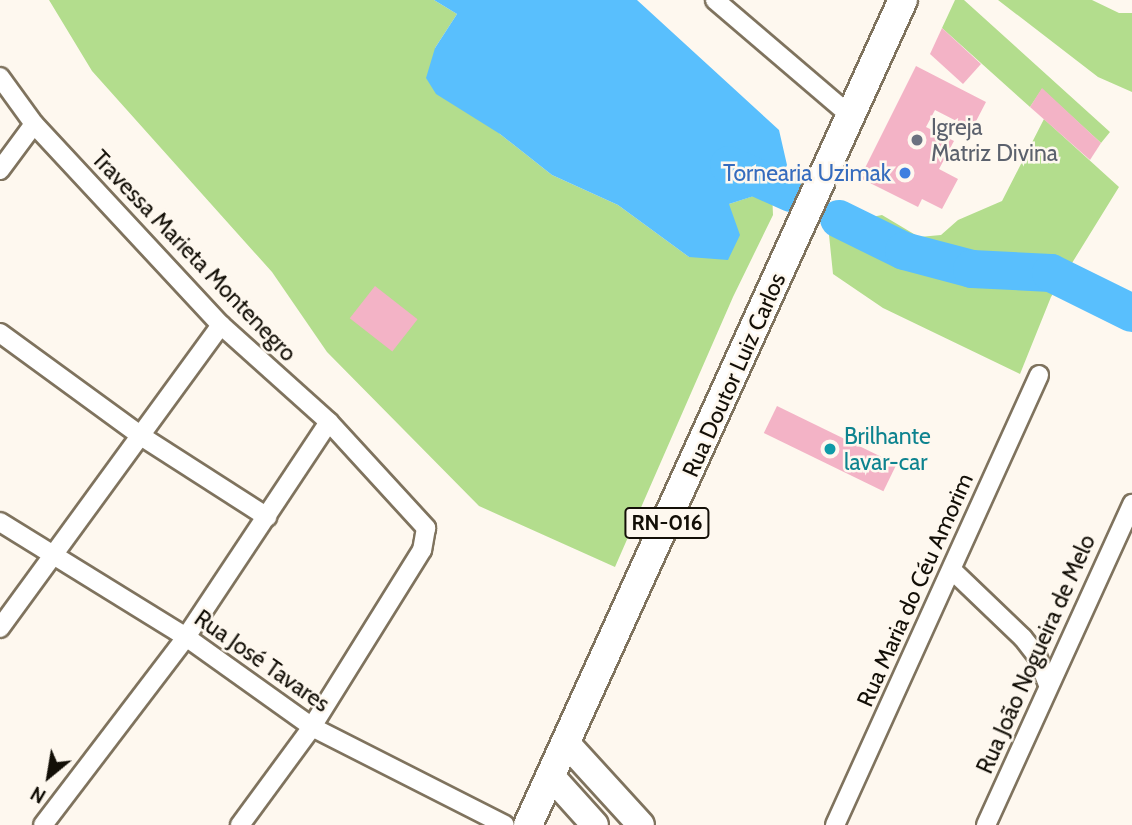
<!DOCTYPE html>
<meta charset="utf-8">
<style>
body{margin:0}
#map{position:relative;width:1132px;height:825px;overflow:hidden;background:#fef8ef;font-family:Cabin,sans-serif}
div>[style]{position:absolute}
.green>*{inset:0;background:#b3dd8d}
.water>*{inset:0;background:#59bffd}
.river>*{height:38px;margin:-19px;padding:0 19px;transform-origin:19px;border-radius:19px;background:#59bffd}
.building>*{inset:0;background:#f3b3c6;transform-origin:0 0}
.roads{filter:drop-shadow(2px 0 #7f735e) drop-shadow(-2px 0 #7f735e) drop-shadow(0 2px #7f735e) drop-shadow(0 -2px #7f735e)}
.street>*{height:18px;margin:-9px;padding:0 9px;transform-origin:9px;border-radius:9px;background:#fff}
.secondary>*{height:26px;margin:-13px;padding:0 13px;transform-origin:13px;border-radius:13px;background:#fff}
.primary>*{height:28px;margin:-14px;padding:0 14px;transform-origin:14px;border-radius:14px;background:#fff}
.dots>*{width:19px;height:19px;translate:-50% -50%;box-sizing:border-box;border:4px solid #fef8ef;border-radius:50%}
span{translate:-50% -50%;white-space:nowrap;text-align:center;line-height:1.15;-webkit-text-stroke:5px #fef8ef;paint-order:stroke}
.shield-label span{padding:2px 5px;background:#fef8ef;border:2px solid;border-radius:5px;-webkit-text-stroke-width:0}
.shield-label{font-size:21px;color:#130f07;font-weight:700}
.worship-label{font-size:23px;color:#5b616d}
.left{translate:0 -50%;text-align:left}
.shop-label{font-size:23px;color:#366cbe}
.right{translate:-100% -50%;text-align:right}
.street-label{font-size:23px;color:#130f07}
.culture-label{font-size:23px;color:#0d838f}
.north{position:absolute;left:14px;top:741px;width:70px;height:70px;-webkit-text-stroke:5px #fef8ef;paint-order:stroke;rotate:210deg;font-size:19px;font-weight:700;line-height:28px;text-align:center;color:#130f07}
.north::after{content:'';display:block;margin:auto;width:24px;height:32px;background:#130f07;clip-path:polygon(50% 0,100% 100%,50% 72%,0 100%)}
</style>
<div id="map">
<div class="green">
<div style="clip-path:polygon(49px 0,434px 0,457px 14px,435px 48px,500px 134px,552px 175px,618px 205px,689px 257px,729px 204px,772px 190px,773px 215px,733px 297px,615px 567px,479px 506px,327px 352px,272px 272px,92px 71px)"></div>
<div style="clip-path:polygon(955px 0,964px 0,1110px 132px,1101px 143px,1042px 89px,1030px 107px,942px 28px)"></div>
<div style="clip-path:polygon(998px 0,1092px 0,1119px 13px,1132px 13px,1132px 92px,1098px 77px)"></div>
<div style="clip-path:polygon(1044px 119px,1119px 187px,1051px 297px,1020px 374px,883px 308px,833px 274px,829px 235px,836px 224px,882px 215px,919px 237px,941px 235px,958px 220px,1002px 201px)"></div>
</div>
<div class="water">
<div style="clip-path:polygon(434px 0,637px 0,779px 130px,787px 165px,776px 189px,729px 204px,740px 235px,728px 260px,689px 257px,618px 205px,552px 175px,500px 134px,436px 94px,426px 78px,435px 48px,457px 14px)"></div>
</div>
<div class="river">
<div style="left:729px;top:165px;width:68px;rotate:24.3deg"></div>
<div style="left:839px;top:219px;width:72px;rotate:26.2deg"></div>
<div style="left:904px;top:251px;width:70px;rotate:14.8deg"></div>
<div style="left:972px;top:269px;width:79px;rotate:2.9deg"></div>
<div style="left:1051px;top:273px;width:90px;rotate:26.3deg"></div>
</div>
<div class="building">
<div style="clip-path:polygon(942px 28px,981px 64px,963px 84px,930px 54px)"></div>
<div style="clip-path:polygon(916px 66px,986px 102px,972px 129px,935px 110px,926px 127px,954px 141px,939px 169px,958px 179px,942px 209px,922px 199px,918px 207px,860px 178px)"></div>
<div style="clip-path:polygon(1042px 88px,1101px 143px,1090px 160px,1030px 107px)"></div>
<div style="left:375px;top:286px;width:54px;height:41px;rotate:38deg"></div>
<div style="left:777px;top:406px;width:133px;height:30px;rotate:26deg"></div>
</div>
<div class="roads">
<div class="street">
<div style="left:715px;top:0;width:179px;rotate:40.5deg"></div>
<div style="left:0;top:77px;width:58px;rotate:54.1deg"></div>
<div style="left:34px;top:124px;width:275px;rotate:47.1deg"></div>
<div style="left:221px;top:325px;width:145px;rotate:41.9deg"></div>
<div style="left:329px;top:422px;width:144px;rotate:47.5deg"></div>
<div style="left:426px;top:528px;width:22px;rotate:100deg"></div>
<div style="left:422px;top:550px;width:208px;rotate:121.9deg"></div>
<div style="left:312px;top:727px;width:122px;rotate:126.3deg"></div>
<div style="left:0;top:170px;width:57px;rotate:-53.5deg"></div>
<div style="left:0;top:333px;width:175px;rotate:36.1deg"></div>
<div style="left:141px;top:436px;width:150px;rotate:32.7deg"></div>
<div style="left:0;top:522px;width:219px;rotate:31.7deg"></div>
<div style="left:186px;top:637px;width:155px;rotate:35.5deg"></div>
<div style="left:312px;top:727px;width:216px;rotate:26.9deg"></div>
<div style="left:952px;top:570px;width:98px;rotate:43.8deg"></div>
<div style="left:1023px;top:638px;width:23px;rotate:52deg"></div>
<div style="left:1037px;top:656px;width:31px;rotate:69deg"></div>
<div style="left:0;top:628px;width:375px;rotate:-53.9deg"></div>
<div style="left:43px;top:825px;width:236px;rotate:-52.7deg"></div>
<div style="left:186px;top:637px;width:258px;rotate:-56.4deg"></div>
<div style="left:835px;top:825px;width:494px;rotate:-65.6deg"></div>
<div style="left:986px;top:825px;width:353px;rotate:-65.5deg"></div>
</div>
<div class="secondary">
<div style="left:568px;top:745px;width:108px;rotate:47.6deg"></div>
<div style="left:550px;top:775px;width:67px;rotate:48deg"></div>
</div>
<div class="primary">
<div style="left:528px;top:825px;width:906px;rotate:-65.56deg"></div>
</div>
</div>
<div class="dots">
<div style="left:917px;top:140px;background:#6b7280"></div>
<div style="left:905px;top:173px;background:#3f7fe0"></div>
<div style="left:830px;top:449px;background:#0f9aa8"></div>
</div>
<div class="shield-label">
<span style="left:667px;top:523px">RN-016</span>
</div>
<div class="worship-label">
<span class="left" style="left:931px;top:140px">Igreja<br>Matriz Divina</span>
</div>
<div class="shop-label">
<span class="right" style="left:891px;top:173px">Tornearia Uzimak</span>
</div>
<div class="street-label">
<span style="left:194px;top:256px;rotate:46deg">Travessa Marieta Montenegro</span>
<span style="left:734px;top:375px;rotate:-66deg">Rua Doutor Luiz Carlos</span>
<span style="left:915px;top:590px;rotate:-66deg">Rua Maria do Céu Amorim</span>
<span style="left:1036px;top:654px;rotate:-66deg">Rua João Nogueira de Melo</span>
<span style="left:262px;top:661px;rotate:35deg">Rua José Tavares</span>
</div>
<div class="culture-label">
<span class="left" style="left:844px;top:449px">Brilhante<br>lavar-car</span>
</div>
<div class="north">N</div>
</div>
